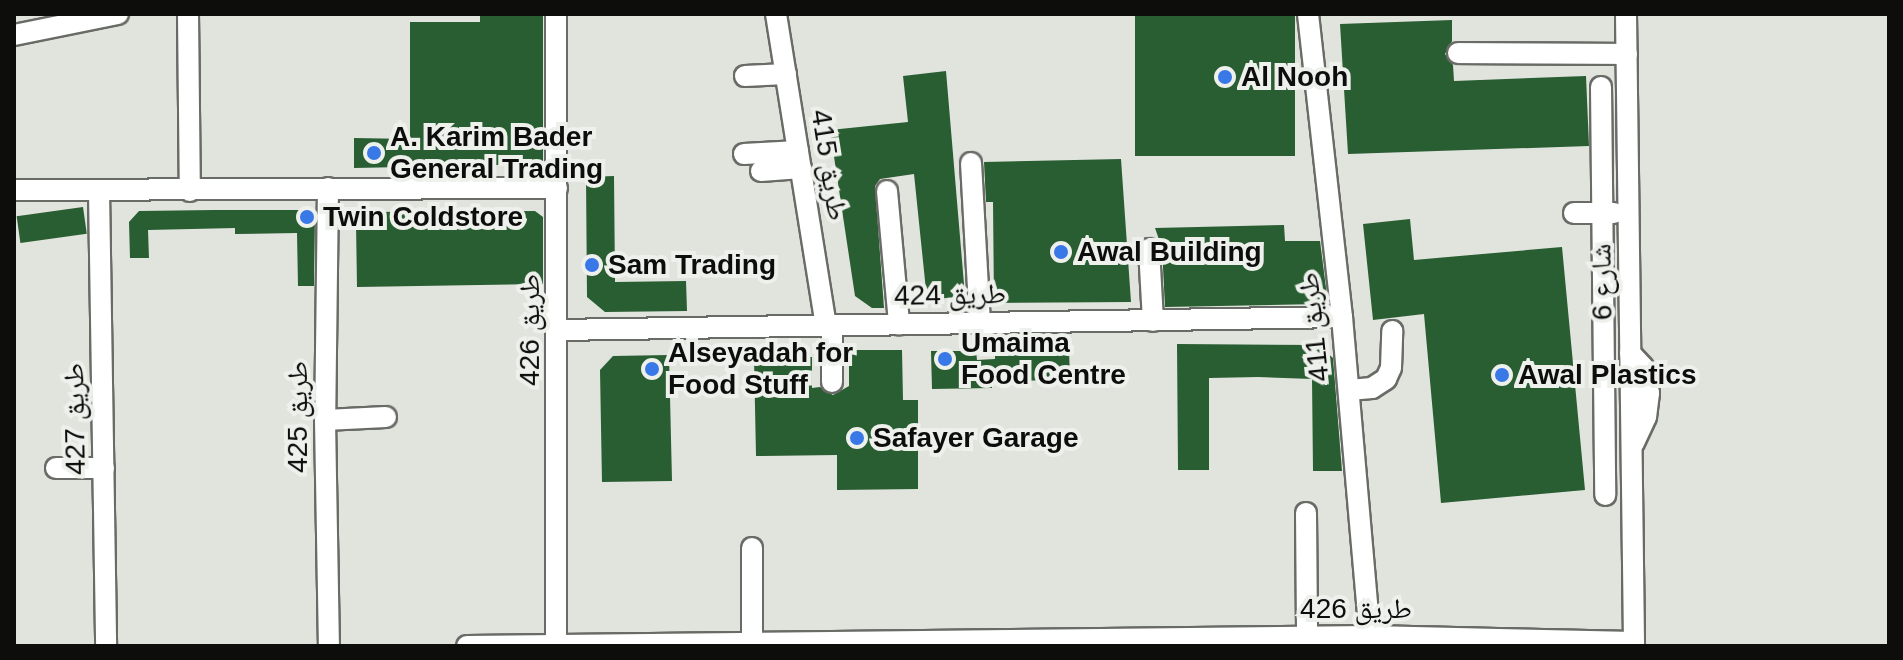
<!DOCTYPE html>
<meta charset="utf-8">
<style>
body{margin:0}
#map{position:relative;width:1903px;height:660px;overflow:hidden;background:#e1e3dd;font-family:Helvetica,"Noto Naskh Arabic",sans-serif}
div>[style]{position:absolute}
.building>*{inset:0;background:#295d32;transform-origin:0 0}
.roads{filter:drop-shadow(2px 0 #696b66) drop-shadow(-2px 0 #696b66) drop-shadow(0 2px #696b66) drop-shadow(0 -2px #696b66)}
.minor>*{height:20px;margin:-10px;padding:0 10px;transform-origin:10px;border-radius:10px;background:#fff}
.dots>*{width:22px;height:22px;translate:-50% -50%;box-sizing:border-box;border:4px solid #eef0eb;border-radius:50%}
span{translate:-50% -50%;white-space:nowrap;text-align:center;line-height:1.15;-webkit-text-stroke:8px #eef0eb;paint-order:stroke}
.poi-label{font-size:28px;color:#0d0e0c;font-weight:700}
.left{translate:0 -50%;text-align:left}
.street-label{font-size:28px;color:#0d0e0c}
.frame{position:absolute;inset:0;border:16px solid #0d0e0c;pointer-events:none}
</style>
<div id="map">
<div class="building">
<div style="clip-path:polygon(480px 14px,543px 14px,543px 164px,354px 168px,354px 138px,410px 139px,410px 22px,480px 22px)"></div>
<div style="left:1135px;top:14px;width:160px;height:142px"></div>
<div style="clip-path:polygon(1452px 20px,1452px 41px,1445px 54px,1453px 65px,1454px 81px,1586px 76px,1589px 146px,1348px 154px,1340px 24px)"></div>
<div style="clip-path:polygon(946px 71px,965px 296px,927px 300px,914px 174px,880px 179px,875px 186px,884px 308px,872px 308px,855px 296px,830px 130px,908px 122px,903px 76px)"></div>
<div style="clip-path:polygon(1121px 159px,1131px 302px,994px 303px,993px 202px,986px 202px,984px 162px)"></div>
<div style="clip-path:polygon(614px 176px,615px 282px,686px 281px,687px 311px,605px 312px,587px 297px,586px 177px)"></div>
<div style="left:83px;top:207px;width:27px;height:67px;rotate:82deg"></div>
<div style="clip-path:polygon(214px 210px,310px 210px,315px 215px,314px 286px,298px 286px,297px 233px,235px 234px,235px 228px,148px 230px,149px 258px,130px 258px,129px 222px,139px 211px)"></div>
<div style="clip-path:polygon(535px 211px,543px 217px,543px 284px,357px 287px,356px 222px,364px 212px)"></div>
<div style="clip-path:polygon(1410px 219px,1414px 260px,1562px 247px,1585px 490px,1441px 503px,1424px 314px,1373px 320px,1363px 224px)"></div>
<div style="clip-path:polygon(1284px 225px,1285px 241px,1320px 241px,1327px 296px,1319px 304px,1165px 307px,1162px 248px,1155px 228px)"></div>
<div style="clip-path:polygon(1177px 344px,1318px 345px,1333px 358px,1342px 471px,1313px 471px,1312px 379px,1258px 377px,1209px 378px,1209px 470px,1178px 470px)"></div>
<div style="clip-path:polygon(1069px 349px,1070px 380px,992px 381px,992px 388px,932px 389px,931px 351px,976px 351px,977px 360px,995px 359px,995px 350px)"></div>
<div style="clip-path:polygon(849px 350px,902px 350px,903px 400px,918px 400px,918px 489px,837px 490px,837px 455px,756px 456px,754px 358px,812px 357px,812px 388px,820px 387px,833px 395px,849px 386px)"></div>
<div style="clip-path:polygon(669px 355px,672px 481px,602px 482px,600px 370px,613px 356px)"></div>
</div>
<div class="roads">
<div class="minor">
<div style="left:188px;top:14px;width:177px;rotate:89.4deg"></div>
<div style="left:776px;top:14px;width:315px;rotate:80.9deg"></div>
<div style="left:1308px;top:14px;width:305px;rotate:83.6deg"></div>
<div style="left:1342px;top:317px;width:320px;rotate:85deg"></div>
<div style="left:1626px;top:14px;width:632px;rotate:89.27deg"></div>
<div style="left:14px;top:35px;width:106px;rotate:-11.4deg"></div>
<div style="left:1458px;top:53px;width:169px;rotate:0.3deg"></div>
<div style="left:745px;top:76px;width:41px;rotate:-2.8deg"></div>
<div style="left:1601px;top:87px;width:408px;rotate:89.4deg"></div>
<div style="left:744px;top:154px;width:54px;rotate:-3.2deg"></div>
<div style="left:971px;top:163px;width:160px;rotate:86.8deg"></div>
<div style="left:761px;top:171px;width:40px;rotate:-4.3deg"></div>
<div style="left:328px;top:188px;width:232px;rotate:90.7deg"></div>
<div style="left:325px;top:420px;width:226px;rotate:89deg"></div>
<div style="left:14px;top:190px;width:543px;rotate:-0.21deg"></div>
<div style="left:99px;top:191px;width:455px;rotate:89.1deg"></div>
<div style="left:887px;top:191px;width:134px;rotate:84.8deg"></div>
<div style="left:1574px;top:213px;width:40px"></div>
<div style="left:1149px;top:249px;width:72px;rotate:86.8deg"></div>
<div style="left:832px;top:325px;width:57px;rotate:90deg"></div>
<div style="left:558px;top:330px;width:784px;rotate:-0.95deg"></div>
<div style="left:1630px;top:353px;width:19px;rotate:47deg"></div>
<div style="left:1643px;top:367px;width:27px;rotate:77deg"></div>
<div style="left:1649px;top:393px;width:24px;rotate:97deg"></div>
<div style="left:1646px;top:417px;width:29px;rotate:115deg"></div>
<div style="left:1349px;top:390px;width:23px;rotate:-5deg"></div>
<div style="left:1372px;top:388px;width:17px;rotate:-33deg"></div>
<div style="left:1386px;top:379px;width:12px;rotate:-66deg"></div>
<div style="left:1391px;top:368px;width:37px;rotate:-88deg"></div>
<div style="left:325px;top:420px;width:61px;rotate:-2.8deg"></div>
<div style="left:56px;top:468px;width:48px"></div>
<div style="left:1306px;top:513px;width:123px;rotate:89.5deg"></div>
<div style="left:752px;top:548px;width:95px;rotate:90deg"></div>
<div style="left:467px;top:646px;width:903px;rotate:-0.63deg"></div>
<div style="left:1370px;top:636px;width:264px;rotate:1.3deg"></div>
<div style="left:556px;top:646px;width:632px;rotate:-90deg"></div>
</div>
</div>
<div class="dots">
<div style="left:1225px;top:77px;background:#3978e7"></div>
<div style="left:374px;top:153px;background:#3978e7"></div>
<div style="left:307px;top:217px;background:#3978e7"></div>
<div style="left:1061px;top:252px;background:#3978e7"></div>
<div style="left:592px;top:265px;background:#3978e7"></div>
<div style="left:945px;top:359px;background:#3978e7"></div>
<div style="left:652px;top:369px;background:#3978e7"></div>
<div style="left:1502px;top:375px;background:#3978e7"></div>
<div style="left:857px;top:438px;background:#3978e7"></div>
</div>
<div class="poi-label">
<span class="left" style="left:1241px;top:77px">Al Nooh</span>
<span class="left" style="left:390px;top:153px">A. Karim Bader<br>General Trading</span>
<span class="left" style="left:323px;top:217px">Twin Coldstore</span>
<span class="left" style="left:1077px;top:252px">Awal Building</span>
<span class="left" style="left:608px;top:265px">Sam Trading</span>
<span class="left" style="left:961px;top:359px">Umaima<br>Food Centre</span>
<span class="left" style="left:668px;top:369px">Alseyadah for<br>Food Stuff</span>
<span class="left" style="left:1518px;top:375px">Awal Plastics</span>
<span class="left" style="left:873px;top:438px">Safayer Garage</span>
</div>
<div class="street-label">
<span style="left:829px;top:165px;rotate:81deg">طريق 415</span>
<span style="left:1602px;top:282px;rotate:-91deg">شارع 6</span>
<span style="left:950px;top:295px;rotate:-1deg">طريق 424</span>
<span style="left:1314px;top:327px;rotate:-96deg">طريق 411</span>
<span style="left:530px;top:330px;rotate:-90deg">طريق 426</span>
<span style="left:298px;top:417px;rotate:-90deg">طريق 425</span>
<span style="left:75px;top:419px;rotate:-91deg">طريق 427</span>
<span style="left:1356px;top:609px">طريق 426</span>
</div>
<div class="frame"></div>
</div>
